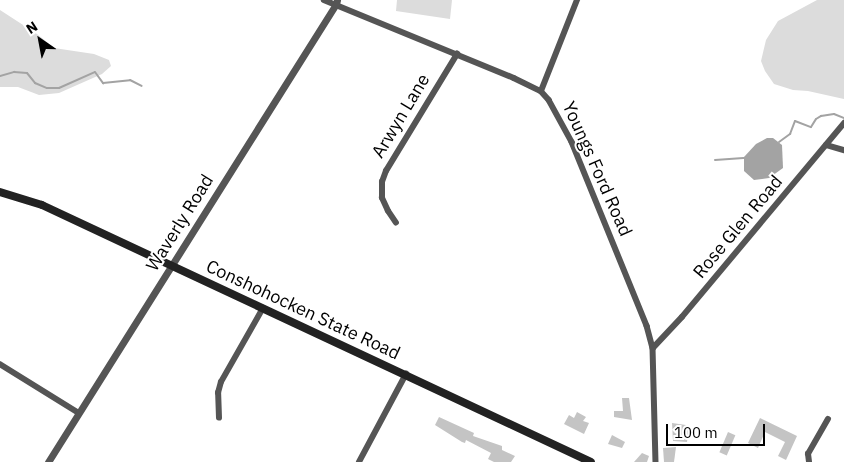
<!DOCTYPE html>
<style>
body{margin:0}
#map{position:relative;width:844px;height:462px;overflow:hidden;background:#fff;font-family:"IBM Plex Sans",sans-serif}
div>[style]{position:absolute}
.green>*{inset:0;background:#dcdcdc}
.water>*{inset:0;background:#a3a3a3}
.stream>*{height:2px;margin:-1px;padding:0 1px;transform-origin:1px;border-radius:1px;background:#a3a3a3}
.building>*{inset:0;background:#c4c4c4;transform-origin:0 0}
.minor>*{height:5.5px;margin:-2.75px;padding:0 2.75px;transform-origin:2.75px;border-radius:2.75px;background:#555}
.tertiary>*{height:7px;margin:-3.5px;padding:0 3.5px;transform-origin:3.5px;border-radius:3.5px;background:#555}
.secondary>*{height:8px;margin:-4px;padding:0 4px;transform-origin:4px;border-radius:4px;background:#222}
span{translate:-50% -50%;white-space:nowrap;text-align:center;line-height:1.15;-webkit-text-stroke:4px #fff;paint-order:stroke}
.street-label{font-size:18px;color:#000}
.north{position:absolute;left:15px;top:15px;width:50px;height:50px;-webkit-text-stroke:4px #fff;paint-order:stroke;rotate:327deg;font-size:14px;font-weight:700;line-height:20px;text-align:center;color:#000}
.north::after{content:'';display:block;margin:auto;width:18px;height:22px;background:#000;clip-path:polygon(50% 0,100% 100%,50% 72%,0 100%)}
.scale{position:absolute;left:666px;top:424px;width:99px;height:22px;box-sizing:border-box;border:2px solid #000;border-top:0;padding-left:6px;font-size:15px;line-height:18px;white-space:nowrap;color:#000;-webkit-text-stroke:4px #fff;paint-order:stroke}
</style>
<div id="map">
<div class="green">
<div style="clip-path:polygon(397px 0,452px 0,450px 19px,396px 11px)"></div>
<div style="clip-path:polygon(817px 0,844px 0,844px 99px,808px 91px,793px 90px,774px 84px,765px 71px,761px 61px,766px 40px,778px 21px)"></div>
<div style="clip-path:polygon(0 10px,37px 34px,54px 48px,94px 54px,109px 60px,111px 66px,102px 74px,59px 93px,39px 95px,18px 87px,0 87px)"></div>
</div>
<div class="water">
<div style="clip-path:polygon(767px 138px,773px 138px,782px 145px,783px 168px,769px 178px,754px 180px,744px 171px,744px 157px,756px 144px)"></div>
</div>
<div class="stream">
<div style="left:0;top:76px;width:15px;rotate:-16deg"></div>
<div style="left:14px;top:72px;width:13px;rotate:4deg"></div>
<div style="left:27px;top:73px;width:13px;rotate:51deg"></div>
<div style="left:35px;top:83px;width:13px;rotate:23deg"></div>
<div style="left:47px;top:88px;width:12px"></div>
<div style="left:59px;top:88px;width:39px;rotate:-24deg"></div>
<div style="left:95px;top:72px;width:14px;rotate:54deg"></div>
<div style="left:103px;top:83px;width:27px;rotate:-6deg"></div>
<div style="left:130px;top:80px;width:13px;rotate:27deg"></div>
<div style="left:779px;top:142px;width:14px;rotate:-36deg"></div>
<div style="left:790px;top:134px;width:14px;rotate:-69deg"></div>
<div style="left:795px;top:121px;width:17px;rotate:21deg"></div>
<div style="left:811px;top:127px;width:9px;rotate:-58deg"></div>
<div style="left:816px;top:119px;width:6px;rotate:-31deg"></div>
<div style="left:821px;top:116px;width:13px;rotate:-9deg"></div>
<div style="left:834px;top:114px;width:11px;rotate:22deg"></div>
<div style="left:715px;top:160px;width:32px;rotate:-4deg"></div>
</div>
<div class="building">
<div style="clip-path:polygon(622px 398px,629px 398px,632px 420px,614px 417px,614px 411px,623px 411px)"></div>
<div style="clip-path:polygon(577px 412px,586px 417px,583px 421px,589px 423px,584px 434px,564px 424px,569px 415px,574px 418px)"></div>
<div style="clip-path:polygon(439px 417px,474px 433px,473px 436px,502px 446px,502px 450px,515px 456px,511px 462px,494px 462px,488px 459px,491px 453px,466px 440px,465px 443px,462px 442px,435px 425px)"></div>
<div style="clip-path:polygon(760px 418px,797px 436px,786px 460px,778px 456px,785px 442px,765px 432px,758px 448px,748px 443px)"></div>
<div style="clip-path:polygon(672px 423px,686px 425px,686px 428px,689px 429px,687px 442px,673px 441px)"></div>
<div style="left:728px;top:432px;width:8px;height:22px;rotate:23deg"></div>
<div style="clip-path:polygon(612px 435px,625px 442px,622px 448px,608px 444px)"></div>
<div style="clip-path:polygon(676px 447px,674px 462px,664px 462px,663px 448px)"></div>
<div style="clip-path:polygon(642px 453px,649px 456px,647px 462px,634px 462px)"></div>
</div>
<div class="minor">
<div style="left:324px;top:0;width:205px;rotate:22.3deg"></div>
<div style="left:514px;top:78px;width:30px;rotate:26deg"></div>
<div style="left:541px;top:91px;width:12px;rotate:48deg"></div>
<div style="left:549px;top:100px;width:48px;rotate:61.3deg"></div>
<div style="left:572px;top:142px;width:199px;rotate:67.8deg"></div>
<div style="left:647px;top:326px;width:23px;rotate:75deg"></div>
<div style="left:653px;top:348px;width:114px;rotate:88.5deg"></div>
<div style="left:541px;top:91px;width:98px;rotate:-68.4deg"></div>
<div style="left:826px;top:145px;width:19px;rotate:16deg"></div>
<div style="left:396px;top:223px;width:14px;rotate:-124deg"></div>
<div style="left:388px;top:211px;width:14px;rotate:-115deg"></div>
<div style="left:382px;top:198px;width:16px;rotate:-90deg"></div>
<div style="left:382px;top:182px;width:12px;rotate:-70deg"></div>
<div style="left:386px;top:171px;width:137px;rotate:-58.7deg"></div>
<div style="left:653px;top:348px;width:42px;rotate:-46.9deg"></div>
<div style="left:682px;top:317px;width:253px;rotate:-50.1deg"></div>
<div style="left:0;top:364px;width:93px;rotate:31.8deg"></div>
<div style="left:219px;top:418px;width:25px;rotate:-92deg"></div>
<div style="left:218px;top:393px;width:11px;rotate:-75deg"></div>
<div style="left:221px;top:382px;width:85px;rotate:-60.4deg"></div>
<div style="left:359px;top:462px;width:100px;rotate:-61.9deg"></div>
<div style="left:809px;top:462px;width:8px;rotate:-97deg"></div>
<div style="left:808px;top:454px;width:40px;rotate:-60.3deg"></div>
</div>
<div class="tertiary">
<div style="left:48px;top:462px;width:541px;rotate:-57.84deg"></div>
<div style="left:336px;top:4px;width:4px;rotate:-76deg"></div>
</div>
<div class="secondary">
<div style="left:0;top:192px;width:44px;rotate:17.2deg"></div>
<div style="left:42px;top:205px;width:606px;rotate:25.09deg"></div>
</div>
<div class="street-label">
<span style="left:401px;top:116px;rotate:-59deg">Arwyn Lane</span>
<span style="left:597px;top:169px;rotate:66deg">Youngs Ford Road</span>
<span style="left:180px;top:223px;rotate:-58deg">Waverly Road</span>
<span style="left:738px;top:227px;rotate:-50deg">Rose Glen Road</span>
<span style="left:303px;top:310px;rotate:25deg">Conshohocken State Road</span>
</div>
<div class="north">N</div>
<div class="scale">100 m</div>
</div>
